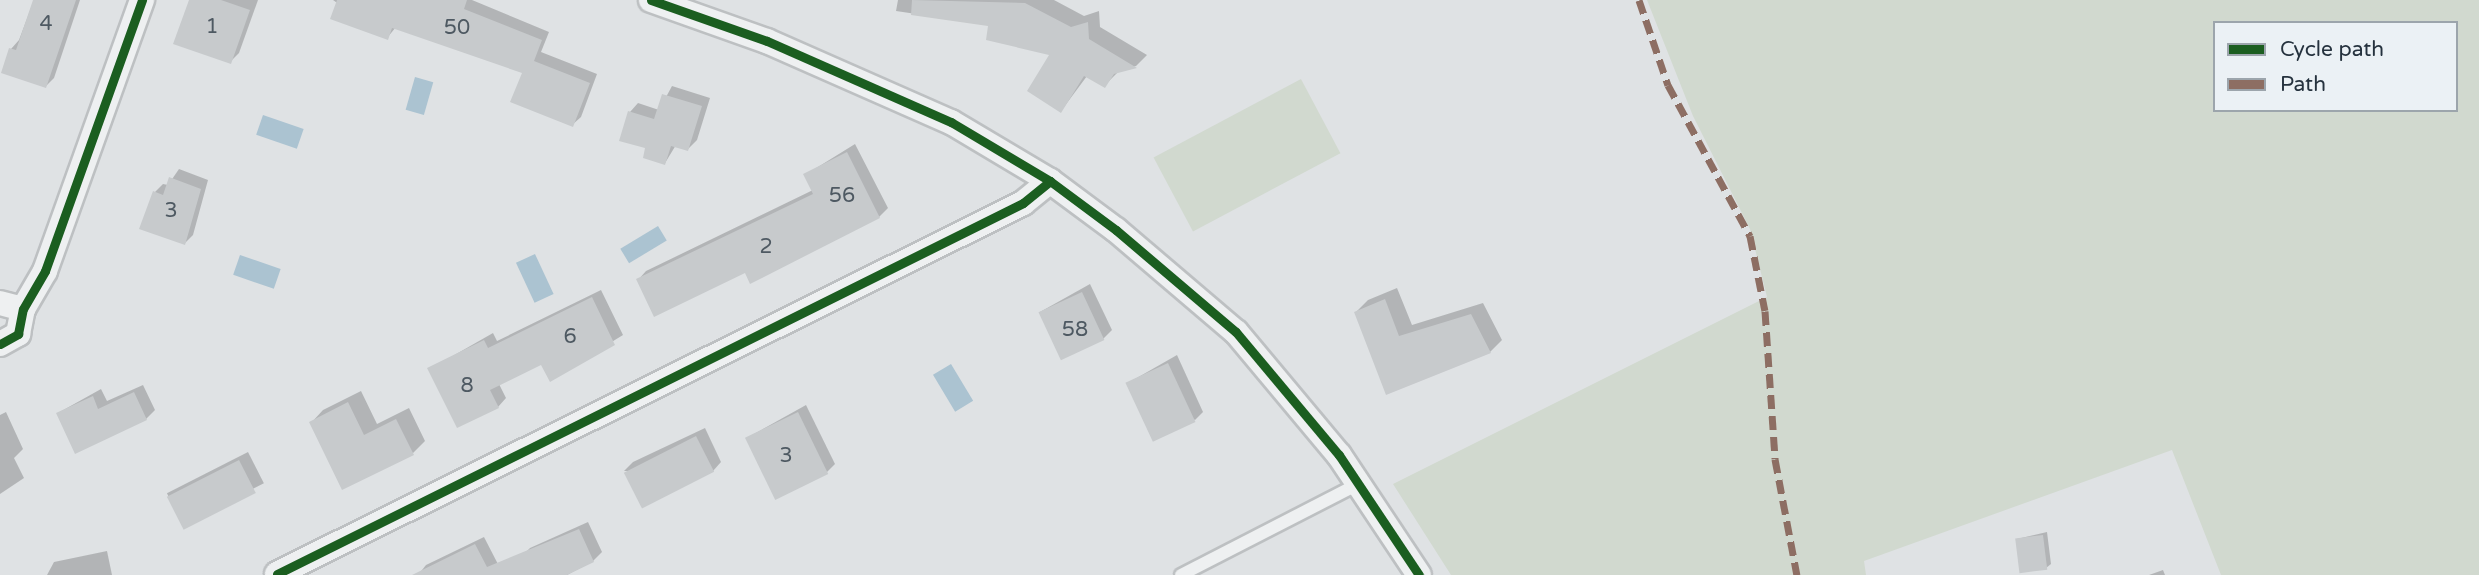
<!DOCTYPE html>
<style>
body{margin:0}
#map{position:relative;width:2479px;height:575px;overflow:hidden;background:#dfe2e4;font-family:"Varela Round",sans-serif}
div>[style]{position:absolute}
.green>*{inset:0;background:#d1d9cf;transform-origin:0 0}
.water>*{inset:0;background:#abc3d1;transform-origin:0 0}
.shadow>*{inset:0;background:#0003;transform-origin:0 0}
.building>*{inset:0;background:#c7cacc;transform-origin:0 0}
.roads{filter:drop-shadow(2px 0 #bdc0c2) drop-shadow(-2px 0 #bdc0c2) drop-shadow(0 2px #bdc0c2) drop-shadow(0 -2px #bdc0c2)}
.service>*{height:12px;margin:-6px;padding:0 6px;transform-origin:6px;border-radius:6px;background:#eef0f1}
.minor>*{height:24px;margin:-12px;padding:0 12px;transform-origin:12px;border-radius:12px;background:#eef0f1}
.quiet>*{height:7px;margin-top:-3.5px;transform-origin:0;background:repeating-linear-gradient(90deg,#8d6e63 0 14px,transparent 0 21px)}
.cycleway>*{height:9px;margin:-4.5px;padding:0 4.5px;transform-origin:4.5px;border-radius:4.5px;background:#1b5e20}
span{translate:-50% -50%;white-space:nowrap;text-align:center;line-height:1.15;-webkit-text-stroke:5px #ebf1f5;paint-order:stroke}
.number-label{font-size:21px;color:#4e5962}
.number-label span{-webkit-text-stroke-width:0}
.legend{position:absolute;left:2213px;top:21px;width:245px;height:91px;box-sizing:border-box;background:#ebf1f5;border:2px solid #9ca5ac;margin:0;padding:9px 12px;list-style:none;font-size:21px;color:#25323e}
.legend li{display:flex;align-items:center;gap:14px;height:35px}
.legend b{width:35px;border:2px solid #9ca5ac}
</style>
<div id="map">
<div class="green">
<div style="clip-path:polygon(evenodd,1647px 0,2479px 0,2479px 575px,2221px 575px,2172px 450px,1864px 561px,1866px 575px,1451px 575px,1393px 484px,1767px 297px,1750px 229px,1693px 116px,1647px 0,2215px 23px,2456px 23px,2456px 110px,2215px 110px,2215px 23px)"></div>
<div style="left:1301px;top:79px;width:84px;height:167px;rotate:62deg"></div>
</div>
<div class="water">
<div style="left:415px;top:77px;width:19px;height:34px;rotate:16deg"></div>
<div style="left:263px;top:115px;width:43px;height:21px;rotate:19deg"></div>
<div style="left:658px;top:226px;width:17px;height:44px;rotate:59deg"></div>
<div style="left:535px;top:254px;width:44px;height:21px;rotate:65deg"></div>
<div style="left:240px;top:255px;width:43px;height:21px;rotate:19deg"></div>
<div style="left:951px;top:364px;width:43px;height:21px;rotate:59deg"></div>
</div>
<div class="shadow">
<div style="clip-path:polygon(34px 0,80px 0,54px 78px,46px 86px,11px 49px,19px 40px)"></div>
<div style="clip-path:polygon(191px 0,258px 0,239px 53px,230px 62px)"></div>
<div style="clip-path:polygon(333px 0,472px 0,549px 32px,541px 52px,597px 74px,581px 117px,572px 125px,524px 72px,396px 27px,387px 38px)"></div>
<div style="clip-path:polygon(898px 0,1054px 0,1084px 16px,1099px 11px,1100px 27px,1147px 55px,1136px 66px,1119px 71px,1104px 86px,1087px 76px,1061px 111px,1052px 54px,990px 25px,896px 11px)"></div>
<div style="clip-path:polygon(672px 86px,710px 98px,697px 140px,688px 149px,676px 145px,665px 163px,648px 147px,630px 112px,638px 103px,659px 110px)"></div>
<div style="clip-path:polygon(855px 144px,888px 208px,879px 217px,745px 271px,638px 280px,646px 271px,813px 190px,805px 175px)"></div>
<div style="clip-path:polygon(179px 169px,208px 180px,193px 235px,185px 243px,155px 192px,163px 184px,168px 185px)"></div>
<div style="clip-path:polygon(1090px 284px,1112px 330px,1103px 339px,1040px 312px)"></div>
<div style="clip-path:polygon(1397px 288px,1412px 325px,1483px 303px,1502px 340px,1490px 352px,1387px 392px,1356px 312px,1368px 300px)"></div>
<div style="clip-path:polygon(601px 290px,623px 335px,550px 380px,542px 362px,499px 384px,506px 398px,498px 407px,430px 369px,493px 333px,497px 341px)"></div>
<div style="clip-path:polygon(1177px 355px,1203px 412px,1195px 420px,1128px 383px)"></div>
<div style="clip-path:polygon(143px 385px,155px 410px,146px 419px,58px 413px,101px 389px,107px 401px)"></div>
<div style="clip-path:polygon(361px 391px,377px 424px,409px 408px,425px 441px,413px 453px,311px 423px,323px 410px)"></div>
<div style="clip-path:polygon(806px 405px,835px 464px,827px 472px,747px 438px)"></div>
<div style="clip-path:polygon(6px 412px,23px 449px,14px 458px,24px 478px,0 494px,0 415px)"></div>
<div style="clip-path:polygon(705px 428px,721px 462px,713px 471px,624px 471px,633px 462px)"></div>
<div style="left:248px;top:452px;width:35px;height:91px;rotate:63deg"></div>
<div style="clip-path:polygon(588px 522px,602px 552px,593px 561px,567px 575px,529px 575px,521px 557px,530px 548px)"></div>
<div style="clip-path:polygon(2047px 532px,2051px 564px,2046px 568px,2017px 539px)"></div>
<div style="clip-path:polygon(484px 537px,501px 570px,496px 575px,418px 575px,426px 565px)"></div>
<div style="clip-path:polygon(107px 551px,112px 575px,47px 575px,54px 562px)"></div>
<div style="clip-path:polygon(2163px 570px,2165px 575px,2149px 575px)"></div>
</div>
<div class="building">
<div style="clip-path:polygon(33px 0,76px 0,46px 88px,1px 73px,9px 48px,16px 50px)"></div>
<div style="clip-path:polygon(189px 0,221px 0,250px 10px,231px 64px,173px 44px)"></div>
<div style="clip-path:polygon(337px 0,467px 0,464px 9px,542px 40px,534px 61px,590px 83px,573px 127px,510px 102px,522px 73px,392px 28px,388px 40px,330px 19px)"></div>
<div style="clip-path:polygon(912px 0,1025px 3px,1071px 27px,1088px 22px,1089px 39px,1137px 68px,1114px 74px,1105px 88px,1084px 76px,1061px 113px,1027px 91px,1049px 55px,986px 40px,988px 26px,911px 15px)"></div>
<div style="clip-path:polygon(662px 94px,702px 106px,688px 151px,671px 146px,665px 165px,643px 158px,645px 148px,619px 141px,628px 111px,654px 119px)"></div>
<div style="clip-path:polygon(847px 152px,880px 218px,750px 284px,745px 273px,654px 317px,636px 279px,813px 194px,803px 174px)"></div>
<div style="clip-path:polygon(169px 177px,201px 189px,185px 245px,139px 229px,153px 191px,163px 195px)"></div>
<div style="left:1082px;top:292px;width:53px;height:48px;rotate:65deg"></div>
<div style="clip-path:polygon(592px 297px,615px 345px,550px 382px,541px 365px,490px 390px,499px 408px,457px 428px,427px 368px,484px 340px,488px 348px)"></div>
<div style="clip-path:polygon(1385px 299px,1399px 336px,1471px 314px,1491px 353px,1386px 395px,1354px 312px)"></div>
<div style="left:1168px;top:363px;width:65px;height:47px;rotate:65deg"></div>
<div style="clip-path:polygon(134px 392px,147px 420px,75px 454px,56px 413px,93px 396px,98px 409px)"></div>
<div style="clip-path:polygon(348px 402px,364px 435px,396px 419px,414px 455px,342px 490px,309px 422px)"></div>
<div style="left:798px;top:412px;width:69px;height:59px;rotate:64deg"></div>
<div style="left:696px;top:436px;width:40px;height:81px;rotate:63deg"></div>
<div style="left:239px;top:460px;width:37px;height:81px;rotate:63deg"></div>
<div style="clip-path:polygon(579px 529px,594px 562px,567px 575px,412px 575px,475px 544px,487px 567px)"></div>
<div style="left:2043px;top:535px;width:35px;height:28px;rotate:83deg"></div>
</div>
<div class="roads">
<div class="service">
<div style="left:1181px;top:575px;width:199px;rotate:-27.2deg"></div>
</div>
<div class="minor">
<div style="left:651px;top:0;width:123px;rotate:19.5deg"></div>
<div style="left:767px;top:41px;width:201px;rotate:23.8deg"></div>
<div style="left:951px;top:122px;width:115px;rotate:30.8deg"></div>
<div style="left:1050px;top:181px;width:82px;rotate:36.6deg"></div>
<div style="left:1116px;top:230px;width:157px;rotate:40.4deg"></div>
<div style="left:1236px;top:332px;width:160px;rotate:50.1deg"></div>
<div style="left:1339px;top:455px;width:144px;rotate:56.3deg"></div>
<div style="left:0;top:303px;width:24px;rotate:15deg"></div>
<div style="left:0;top:344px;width:21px;rotate:-29deg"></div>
<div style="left:18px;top:334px;width:25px;rotate:-79deg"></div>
<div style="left:23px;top:309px;width:44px;rotate:-59.9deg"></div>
<div style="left:45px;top:271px;width:288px;rotate:-70.3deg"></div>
<div style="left:277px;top:574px;width:833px;rotate:-26.44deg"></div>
<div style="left:1023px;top:203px;width:35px;rotate:-39deg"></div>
</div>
</div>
<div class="quiet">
<div style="left:1639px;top:0;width:90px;rotate:71.2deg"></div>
<div style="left:1668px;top:85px;width:172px;rotate:61.5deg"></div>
<div style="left:1750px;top:236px;width:76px;rotate:78.7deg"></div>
<div style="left:1765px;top:311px;width:148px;rotate:86.1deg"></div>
<div style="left:1775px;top:459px;width:118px;rotate:79.3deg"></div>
</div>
<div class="cycleway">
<div style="left:651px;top:0;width:123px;rotate:19.5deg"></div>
<div style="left:767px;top:41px;width:201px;rotate:23.8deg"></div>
<div style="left:951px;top:122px;width:115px;rotate:30.8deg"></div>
<div style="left:1050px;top:181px;width:82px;rotate:36.6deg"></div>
<div style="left:1116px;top:230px;width:157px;rotate:40.4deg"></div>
<div style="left:1236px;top:332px;width:160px;rotate:50.1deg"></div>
<div style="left:1339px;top:455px;width:144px;rotate:56.3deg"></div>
<div style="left:0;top:344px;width:21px;rotate:-29deg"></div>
<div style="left:18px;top:334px;width:25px;rotate:-79deg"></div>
<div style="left:23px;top:309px;width:44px;rotate:-59.9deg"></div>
<div style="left:45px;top:271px;width:288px;rotate:-70.3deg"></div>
<div style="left:277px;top:574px;width:833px;rotate:-26.44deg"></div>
<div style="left:1023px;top:203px;width:35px;rotate:-39deg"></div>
</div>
<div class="number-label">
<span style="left:46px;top:24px">4</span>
<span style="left:212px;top:27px">1</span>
<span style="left:457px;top:28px">50</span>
<span style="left:842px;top:196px">56</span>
<span style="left:171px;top:211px">3</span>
<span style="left:766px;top:247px">2</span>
<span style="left:1075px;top:330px">58</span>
<span style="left:570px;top:337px">6</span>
<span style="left:467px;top:386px">8</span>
<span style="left:786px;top:456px">3</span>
</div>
<ul class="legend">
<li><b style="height:9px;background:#1b5e20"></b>Cycle path</li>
<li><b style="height:9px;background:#8d6e63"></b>Path</li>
</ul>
</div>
